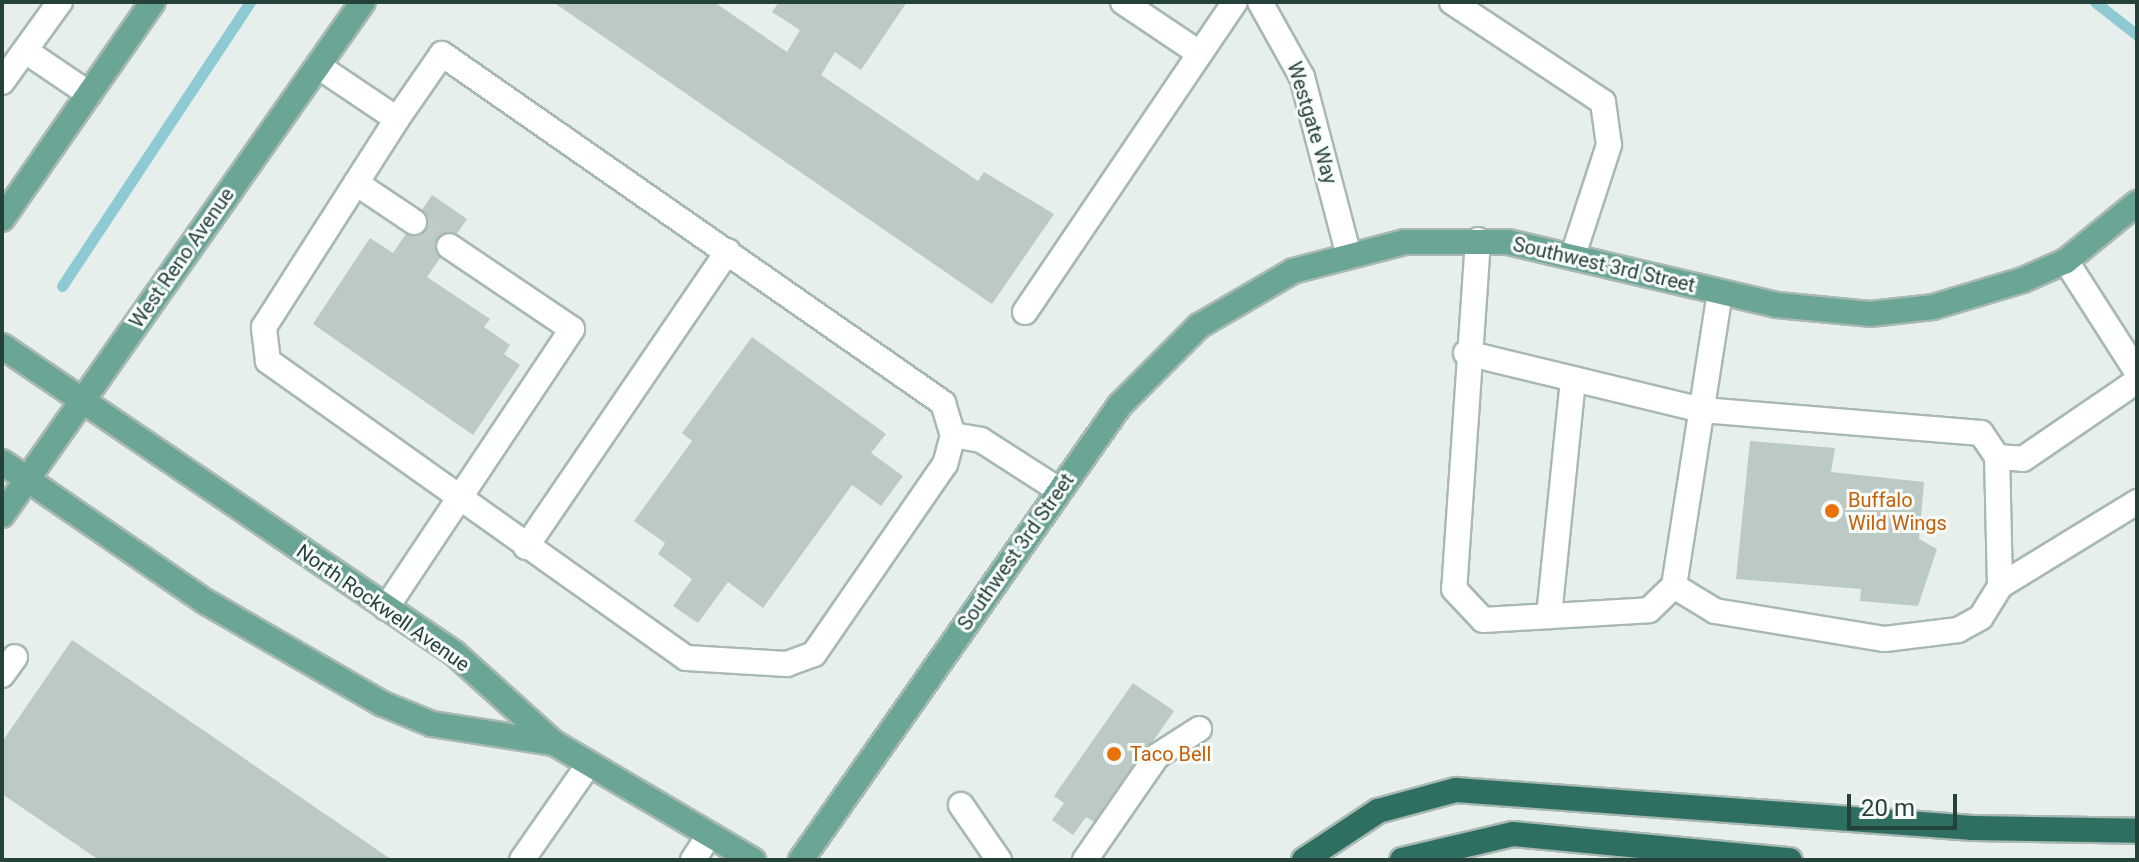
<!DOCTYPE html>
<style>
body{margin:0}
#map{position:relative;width:2139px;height:862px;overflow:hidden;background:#e6efeb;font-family:Roboto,sans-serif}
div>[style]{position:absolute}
.stream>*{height:11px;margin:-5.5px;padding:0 5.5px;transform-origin:5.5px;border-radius:5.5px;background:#8ec9d4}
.building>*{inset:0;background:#bbcac4}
.minor-tunnel>*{height:24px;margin-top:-12px;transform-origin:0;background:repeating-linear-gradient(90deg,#bfccc8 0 24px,transparent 0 36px)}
.roads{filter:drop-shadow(2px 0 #a8b8b2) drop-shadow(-2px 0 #a8b8b2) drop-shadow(0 2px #a8b8b2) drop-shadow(0 -2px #a8b8b2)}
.minor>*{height:24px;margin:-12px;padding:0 12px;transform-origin:12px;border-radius:12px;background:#fff}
.major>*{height:24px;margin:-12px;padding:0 12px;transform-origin:12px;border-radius:12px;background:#6aa596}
.highway>*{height:24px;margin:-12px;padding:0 12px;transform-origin:12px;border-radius:12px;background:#2f6f62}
.dots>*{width:22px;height:22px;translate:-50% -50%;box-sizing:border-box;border:4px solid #f7fbf9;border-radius:50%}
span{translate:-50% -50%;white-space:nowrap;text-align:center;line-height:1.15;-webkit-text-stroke:6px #f7fbf9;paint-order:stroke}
.street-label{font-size:20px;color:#24423a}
.food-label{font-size:20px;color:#c56008}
.left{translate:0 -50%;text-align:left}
.frame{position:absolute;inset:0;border:4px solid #24423a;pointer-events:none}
.scale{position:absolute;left:1847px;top:794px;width:110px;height:36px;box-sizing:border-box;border:4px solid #24423a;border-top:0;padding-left:10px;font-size:24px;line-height:28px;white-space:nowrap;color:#24423a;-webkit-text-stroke:6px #f7fbf9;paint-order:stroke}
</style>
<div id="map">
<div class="stream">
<div style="left:2095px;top:2px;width:53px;rotate:38.2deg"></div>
<div style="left:62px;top:286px;width:341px;rotate:-56.5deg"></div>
</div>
<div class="building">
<div style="clip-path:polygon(553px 2px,714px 2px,787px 52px,800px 30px,772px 12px,779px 2px,907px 2px,861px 70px,835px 52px,821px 75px,978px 181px,984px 172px,1054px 214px,992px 304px)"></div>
<div style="clip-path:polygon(432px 195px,467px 219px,427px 277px,490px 319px,484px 327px,510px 345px,504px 354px,520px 365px,473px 435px,313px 324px,370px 238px,393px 253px)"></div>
<div style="clip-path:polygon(752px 337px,886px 434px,871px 453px,903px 476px,881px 506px,852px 485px,763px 608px,728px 582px,698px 623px,673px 606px,692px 579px,658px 554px,665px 543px,634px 521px,692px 441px,682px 433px)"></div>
<div style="clip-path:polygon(1750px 441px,1835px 448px,1831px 472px,1924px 482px,1919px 539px,1937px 549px,1918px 606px,1860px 601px,1861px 589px,1736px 579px)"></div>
<div style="clip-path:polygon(72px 640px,392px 860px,99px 860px,2px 794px,2px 742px)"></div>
<div style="clip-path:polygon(1133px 683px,1174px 711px,1096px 823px,1086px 817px,1073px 835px,1052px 820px,1064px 803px,1054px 796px)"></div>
</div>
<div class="minor-tunnel">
<div style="left:414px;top:222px;width:42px;rotate:34.4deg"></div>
</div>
<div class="roads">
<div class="minor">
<div style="left:1123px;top:2px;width:88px;rotate:33.9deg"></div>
<div style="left:1260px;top:2px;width:86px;rotate:60.8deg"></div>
<div style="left:1302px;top:77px;width:181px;rotate:75.3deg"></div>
<div style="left:1452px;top:2px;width:181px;rotate:33.5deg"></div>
<div style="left:1603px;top:102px;width:43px;rotate:82.1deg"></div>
<div style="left:1609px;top:145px;width:116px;rotate:108.1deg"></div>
<div style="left:27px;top:52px;width:75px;rotate:34.1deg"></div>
<div style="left:318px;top:66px;width:95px;rotate:33.9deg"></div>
<div style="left:397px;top:119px;width:79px;rotate:-55.3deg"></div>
<div style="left:442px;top:54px;width:611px;rotate:34.86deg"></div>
<div style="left:943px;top:403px;width:34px;rotate:73deg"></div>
<div style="left:953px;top:435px;width:30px;rotate:105deg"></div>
<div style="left:945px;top:464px;width:231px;rotate:124.6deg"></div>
<div style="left:814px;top:654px;width:29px;rotate:160deg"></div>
<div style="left:787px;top:664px;width:101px;rotate:-176.6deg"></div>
<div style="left:686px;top:658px;width:513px;rotate:-144.61deg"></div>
<div style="left:268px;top:361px;width:34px;rotate:-97deg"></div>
<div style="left:264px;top:327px;width:247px;rotate:-57.4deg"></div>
<div style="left:2px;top:82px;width:99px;rotate:-54.1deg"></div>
<div style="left:356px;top:183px;width:70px;rotate:33.9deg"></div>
<div style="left:1478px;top:240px;width:350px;rotate:93.9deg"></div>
<div style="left:1454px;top:589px;width:42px;rotate:46.9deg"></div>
<div style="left:1483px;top:620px;width:166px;rotate:-3.4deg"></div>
<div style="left:1649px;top:610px;width:35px;rotate:-44deg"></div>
<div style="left:1674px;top:586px;width:297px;rotate:-81.1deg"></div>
<div style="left:2066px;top:261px;width:132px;rotate:57.4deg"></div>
<div style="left:1025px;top:312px;width:374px;rotate:-55.9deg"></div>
<div style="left:1466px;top:353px;width:243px;rotate:13.6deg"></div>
<div style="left:1702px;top:410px;width:280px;rotate:4.7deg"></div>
<div style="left:1981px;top:433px;width:29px;rotate:56deg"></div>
<div style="left:953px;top:435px;width:28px;rotate:10deg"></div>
<div style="left:981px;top:440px;width:93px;rotate:32.7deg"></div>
<div style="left:526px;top:547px;width:358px;rotate:-55.7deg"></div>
<div style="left:1674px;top:586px;width:48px;rotate:31.4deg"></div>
<div style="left:1715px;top:611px;width:172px;rotate:9.4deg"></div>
<div style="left:1885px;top:639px;width:74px;rotate:-7deg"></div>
<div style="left:1958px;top:630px;width:26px;rotate:-29deg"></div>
<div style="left:1981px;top:617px;width:36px;rotate:-58deg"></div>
<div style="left:2000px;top:586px;width:129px;rotate:-91.3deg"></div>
<div style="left:1997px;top:457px;width:26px;rotate:4deg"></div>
<div style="left:2023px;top:459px;width:138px;rotate:-34.4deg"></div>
<div style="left:2000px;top:586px;width:161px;rotate:-31.5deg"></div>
<div style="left:386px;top:608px;width:335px;rotate:-56.3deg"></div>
<div style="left:572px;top:329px;width:148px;rotate:-146deg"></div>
<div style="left:1549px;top:616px;width:238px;rotate:-84.2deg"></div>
<div style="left:2px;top:675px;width:22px;rotate:-54deg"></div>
<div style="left:961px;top:805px;width:67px;rotate:55.4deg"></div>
<div style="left:522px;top:860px;width:117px;rotate:-55.1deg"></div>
<div style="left:693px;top:860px;width:30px;rotate:-57deg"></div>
<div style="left:1085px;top:860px;width:126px;rotate:-55.3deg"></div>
<div style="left:1157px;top:756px;width:50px;rotate:-32.7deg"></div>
</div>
<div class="major">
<div style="left:2px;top:219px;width:264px;rotate:-55.2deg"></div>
<div style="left:2px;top:346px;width:546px;rotate:34.18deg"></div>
<div style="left:454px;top:653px;width:135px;rotate:42deg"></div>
<div style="left:554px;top:743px;width:231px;rotate:30.5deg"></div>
<div style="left:2px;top:462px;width:247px;rotate:34.5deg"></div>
<div style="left:206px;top:602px;width:204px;rotate:30deg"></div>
<div style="left:383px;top:704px;width:53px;rotate:22.2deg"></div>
<div style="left:432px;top:724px;width:123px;rotate:8.9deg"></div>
<div style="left:2px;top:515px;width:627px;rotate:-54.87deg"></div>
<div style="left:801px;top:860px;width:556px;rotate:-54.97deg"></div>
<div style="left:1120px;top:405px;width:112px;rotate:-45deg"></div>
<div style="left:1199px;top:326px;width:109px;rotate:-30.3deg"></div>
<div style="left:1293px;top:271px;width:116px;rotate:-14.5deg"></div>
<div style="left:1405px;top:242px;width:103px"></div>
<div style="left:1508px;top:242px;width:276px;rotate:13.2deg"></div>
<div style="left:1777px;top:305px;width:93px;rotate:5.5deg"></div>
<div style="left:1870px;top:314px;width:63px;rotate:-6.3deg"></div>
<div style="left:1933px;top:307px;width:94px;rotate:-16.7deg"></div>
<div style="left:2023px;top:280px;width:47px;rotate:-23.8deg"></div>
<div style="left:2066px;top:261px;width:92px;rotate:-39.2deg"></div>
</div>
<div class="highway">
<div style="left:1304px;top:860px;width:89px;rotate:-33.5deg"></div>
<div style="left:1378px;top:811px;width:81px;rotate:-15.1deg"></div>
<div style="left:1456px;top:790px;width:518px;rotate:4.2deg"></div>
<div style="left:1973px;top:828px;width:164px;rotate:1deg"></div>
<div style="left:1402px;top:860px;width:114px;rotate:-13.2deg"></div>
<div style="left:1513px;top:834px;width:278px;rotate:5.4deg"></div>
</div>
</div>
<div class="dots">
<div style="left:1832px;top:511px;background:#e8710a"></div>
<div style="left:1114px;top:754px;background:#e8710a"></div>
</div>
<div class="street-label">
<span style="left:1312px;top:123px;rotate:73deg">Westgate Way</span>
<span style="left:182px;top:258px;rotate:-55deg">West Reno Avenue</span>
<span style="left:1604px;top:265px;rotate:13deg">Southwest 3rd Street</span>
<span style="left:1016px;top:552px;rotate:-55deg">Southwest 3rd Street</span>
<span style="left:383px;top:608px;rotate:35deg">North Rockwell Avenue</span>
</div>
<div class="food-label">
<span class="left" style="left:1848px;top:512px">Buffalo<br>Wild Wings</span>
<span class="left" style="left:1130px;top:754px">Taco Bell</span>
</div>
<div class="frame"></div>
<div class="scale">20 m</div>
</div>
